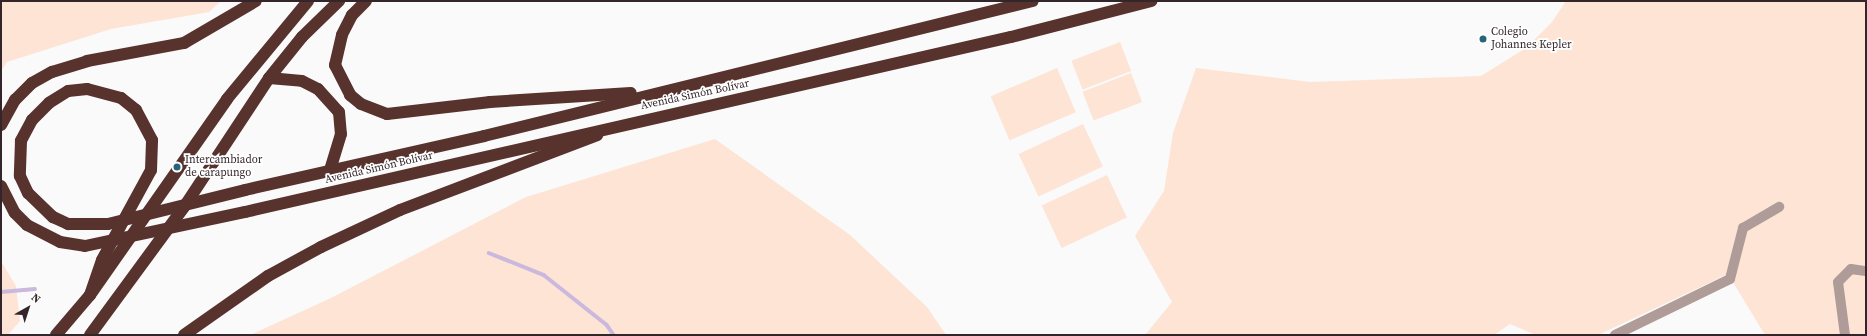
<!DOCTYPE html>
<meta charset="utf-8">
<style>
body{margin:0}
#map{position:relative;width:1867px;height:336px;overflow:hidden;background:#fafafa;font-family:"Source Serif 4",serif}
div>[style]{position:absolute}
.green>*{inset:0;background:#fde4d5;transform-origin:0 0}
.stream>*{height:3.5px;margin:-1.75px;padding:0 1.75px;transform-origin:1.75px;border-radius:1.75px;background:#cab8dd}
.minor>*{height:10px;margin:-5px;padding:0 5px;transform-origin:5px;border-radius:5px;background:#af9b98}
.highway>*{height:12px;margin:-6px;padding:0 6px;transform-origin:6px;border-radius:6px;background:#58332e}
.highway-bridge>*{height:12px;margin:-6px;padding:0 6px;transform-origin:6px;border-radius:6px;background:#58332e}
.dots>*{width:11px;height:11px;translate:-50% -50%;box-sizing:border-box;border:2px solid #fff;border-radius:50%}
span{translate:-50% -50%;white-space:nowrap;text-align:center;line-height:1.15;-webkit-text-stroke:3.5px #fff;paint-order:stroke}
.poi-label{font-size:11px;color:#332529}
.left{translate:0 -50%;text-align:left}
.street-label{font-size:11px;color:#332529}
.frame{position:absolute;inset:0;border:2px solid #332529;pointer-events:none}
.north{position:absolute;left:8px;top:288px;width:40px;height:40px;-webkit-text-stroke:3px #fff;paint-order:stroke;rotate:39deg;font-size:11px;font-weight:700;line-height:16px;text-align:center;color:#332529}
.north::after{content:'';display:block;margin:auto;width:14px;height:18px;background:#332529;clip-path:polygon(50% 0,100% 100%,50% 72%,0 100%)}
</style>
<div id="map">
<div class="green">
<div style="clip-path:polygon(1px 1px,221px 1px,209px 12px,111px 29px,7px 62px,1px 71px)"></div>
<div style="clip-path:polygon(1566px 1px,1866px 1px,1866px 335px,1765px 335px,1728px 274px,1598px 335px,1536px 335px,1510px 324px,1494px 335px,1145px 335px,1172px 302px,1135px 236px,1164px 191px,1173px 133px,1196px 68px,1310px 82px,1481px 76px,1526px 48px,1552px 22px)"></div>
<div style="left:1120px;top:42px;width:31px;height:52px;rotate:69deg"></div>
<div style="left:1057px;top:68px;width:48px;height:72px;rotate:67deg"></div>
<div style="left:1131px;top:73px;width:31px;height:52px;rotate:69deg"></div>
<div style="left:1083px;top:124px;width:47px;height:71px;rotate:65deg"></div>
<div style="clip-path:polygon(715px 139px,850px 235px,927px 307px,946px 335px,250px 335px,331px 298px,526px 197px)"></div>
<div style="left:1107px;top:175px;width:47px;height:72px;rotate:65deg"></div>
<div style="clip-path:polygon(1px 261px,16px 286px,20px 321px,8px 335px,1px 335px)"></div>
</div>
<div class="stream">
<div style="left:489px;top:253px;width:59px;rotate:21.8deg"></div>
<div style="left:544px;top:275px;width:80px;rotate:38.4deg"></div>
<div style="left:607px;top:325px;width:12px;rotate:55deg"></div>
<div style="left:1px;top:292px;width:34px;rotate:-5deg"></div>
</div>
<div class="minor">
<div style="left:1615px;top:335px;width:128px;rotate:-26deg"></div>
<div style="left:1730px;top:279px;width:53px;rotate:-75.7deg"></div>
<div style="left:1743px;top:228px;width:42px;rotate:-30.3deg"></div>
<div style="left:1845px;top:335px;width:53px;rotate:-97.5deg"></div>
<div style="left:1838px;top:282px;width:18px;rotate:-45deg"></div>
<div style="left:1851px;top:269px;width:15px;rotate:8deg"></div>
</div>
<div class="highway">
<div style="left:366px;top:1px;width:20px;rotate:135deg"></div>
<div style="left:352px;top:15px;width:22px;rotate:117deg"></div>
<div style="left:342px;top:35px;width:31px;rotate:103deg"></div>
<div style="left:335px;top:65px;width:34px;rotate:63deg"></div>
<div style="left:350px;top:95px;width:14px;rotate:39deg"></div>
<div style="left:361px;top:104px;width:28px;rotate:21deg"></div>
<div style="left:387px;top:114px;width:104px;rotate:-6.6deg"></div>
<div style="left:490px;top:102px;width:141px;rotate:-3.7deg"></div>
<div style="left:269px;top:78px;width:33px;rotate:5deg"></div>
<div style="left:302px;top:81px;width:18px;rotate:27deg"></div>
<div style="left:318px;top:89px;width:31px;rotate:48deg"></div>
<div style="left:339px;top:112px;width:22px;rotate:85deg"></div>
<div style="left:341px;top:134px;width:37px;rotate:107deg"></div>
<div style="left:1px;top:125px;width:29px;rotate:-61deg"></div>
<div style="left:15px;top:100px;width:24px;rotate:-45deg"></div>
<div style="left:32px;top:83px;width:23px;rotate:-29deg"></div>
<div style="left:52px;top:72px;width:37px;rotate:-17deg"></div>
<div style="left:87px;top:61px;width:99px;rotate:-10.5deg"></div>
<div style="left:184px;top:43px;width:83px;rotate:-30.3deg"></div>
<div style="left:1px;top:186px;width:30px;rotate:63deg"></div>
<div style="left:15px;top:213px;width:17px;rotate:45deg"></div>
<div style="left:27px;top:225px;width:37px;rotate:27deg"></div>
<div style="left:60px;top:242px;width:25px;rotate:9deg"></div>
<div style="left:245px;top:190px;width:245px;rotate:-12.7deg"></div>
<div style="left:484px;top:136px;width:565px;rotate:-13.82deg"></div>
<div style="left:245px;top:212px;width:786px;rotate:-12.87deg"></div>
<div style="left:1011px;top:37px;width:145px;rotate:-14.4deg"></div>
<div style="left:90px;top:295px;width:37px;rotate:-71deg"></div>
<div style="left:102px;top:260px;width:102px;rotate:-61.4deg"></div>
<div style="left:151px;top:170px;width:30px;rotate:-88deg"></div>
<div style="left:152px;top:140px;width:34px;rotate:-118deg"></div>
<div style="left:136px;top:110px;width:19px;rotate:-141deg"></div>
<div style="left:121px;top:98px;width:35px;rotate:-165deg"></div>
<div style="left:87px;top:89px;width:19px;rotate:174deg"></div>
<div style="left:68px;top:91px;width:22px;rotate:148deg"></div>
<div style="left:49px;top:103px;width:24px;rotate:135deg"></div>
<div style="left:32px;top:120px;width:24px;rotate:118deg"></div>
<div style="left:21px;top:141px;width:35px;rotate:92deg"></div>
<div style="left:20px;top:176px;width:19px;rotate:65deg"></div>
<div style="left:28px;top:193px;width:35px;rotate:44deg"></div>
<div style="left:53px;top:217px;width:17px;rotate:25deg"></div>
<div style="left:68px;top:224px;width:40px"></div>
<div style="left:56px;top:335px;width:52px;rotate:-49.6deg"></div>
<div style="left:90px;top:295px;width:239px;rotate:-55deg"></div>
<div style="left:227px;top:99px;width:127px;rotate:-50.4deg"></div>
<div style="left:90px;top:335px;width:159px;rotate:-53.7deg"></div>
<div style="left:184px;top:207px;width:154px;rotate:-56.6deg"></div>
<div style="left:269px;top:78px;width:53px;rotate:-51.2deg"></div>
<div style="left:302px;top:37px;width:52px;rotate:-44.2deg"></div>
<div style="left:184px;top:335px;width:103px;rotate:-35.1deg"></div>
<div style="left:268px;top:276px;width:60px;rotate:-28.7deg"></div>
<div style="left:321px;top:247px;width:87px;rotate:-25.1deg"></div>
<div style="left:400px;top:210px;width:211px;rotate:-20.8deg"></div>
</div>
<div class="highway-bridge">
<div style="left:108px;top:224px;width:141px;rotate:-13.9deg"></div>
<div style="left:85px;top:246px;width:164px;rotate:-12deg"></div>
</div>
<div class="dots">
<div style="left:1483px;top:39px;background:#27637b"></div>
<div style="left:177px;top:167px;background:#27637b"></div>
</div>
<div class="poi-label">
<span class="left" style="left:1491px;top:39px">Colegio<br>Johannes Kepler</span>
<span class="left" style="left:185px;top:167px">Intercambiador<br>de carapungo</span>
</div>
<div class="street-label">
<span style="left:695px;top:95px;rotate:-12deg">Avenida Simón Bolívar</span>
<span style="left:379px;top:168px;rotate:-13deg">Avenida Simón Bolívar</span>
</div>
<div class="frame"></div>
<div class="north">N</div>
</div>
